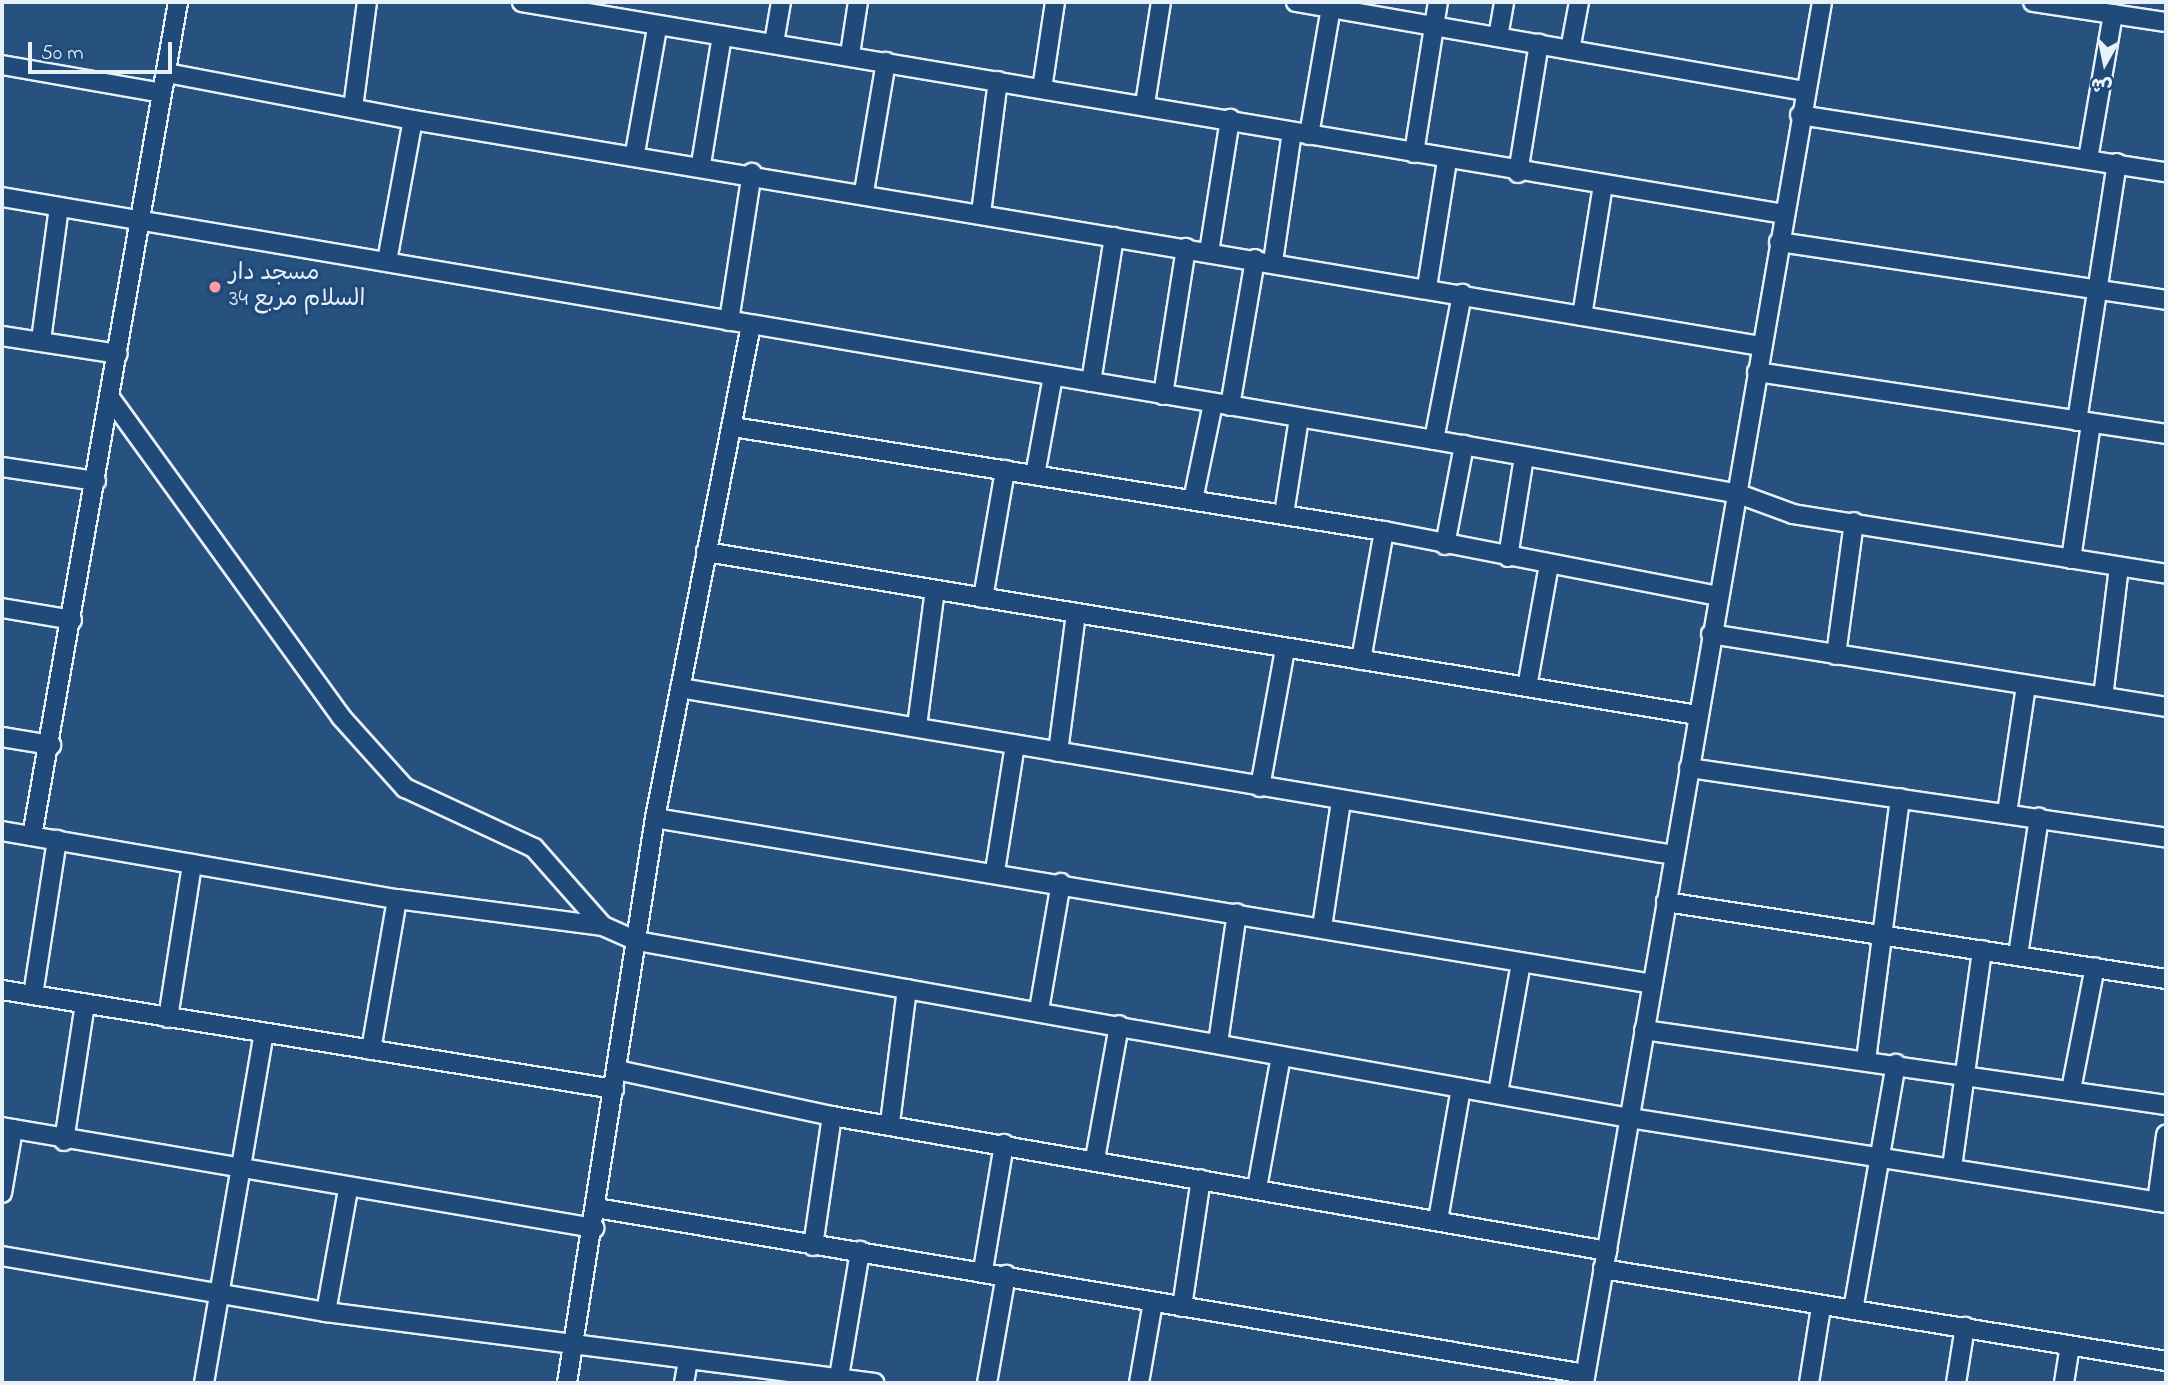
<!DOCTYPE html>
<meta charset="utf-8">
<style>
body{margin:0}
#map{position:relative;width:2168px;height:1385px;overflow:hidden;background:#27517f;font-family:"Indie Flower","Playpen Sans Arabic",sans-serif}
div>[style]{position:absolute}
.roads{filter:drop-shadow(2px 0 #e8f1f8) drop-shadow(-2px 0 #e8f1f8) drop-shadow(0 2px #e8f1f8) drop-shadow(0 -2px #e8f1f8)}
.minor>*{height:18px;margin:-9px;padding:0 9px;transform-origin:9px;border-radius:9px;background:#1f4a7a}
.dots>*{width:19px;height:19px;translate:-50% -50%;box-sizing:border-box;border:4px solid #1f4a7a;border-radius:50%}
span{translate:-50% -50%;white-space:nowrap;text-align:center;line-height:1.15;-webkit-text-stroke:7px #1f4a7a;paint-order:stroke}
.poi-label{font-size:23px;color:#e8f1f8}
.left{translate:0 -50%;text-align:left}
.frame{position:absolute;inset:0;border:4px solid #e8f1f8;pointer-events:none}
.north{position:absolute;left:2070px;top:28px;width:70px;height:70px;-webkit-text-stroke:5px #1f4a7a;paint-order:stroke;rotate:189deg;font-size:19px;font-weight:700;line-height:28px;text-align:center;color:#e8f1f8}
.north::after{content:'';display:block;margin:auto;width:24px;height:32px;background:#e8f1f8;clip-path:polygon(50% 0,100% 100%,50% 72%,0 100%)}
.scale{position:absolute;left:28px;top:42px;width:144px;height:32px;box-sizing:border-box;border:4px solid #e8f1f8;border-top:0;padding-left:9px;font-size:21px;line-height:24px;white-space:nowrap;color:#e8f1f8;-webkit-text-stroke:5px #1f4a7a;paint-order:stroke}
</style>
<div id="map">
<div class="roads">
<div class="minor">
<div style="left:522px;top:2px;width:1279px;rotate:9.54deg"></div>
<div style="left:1296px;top:2px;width:517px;rotate:9.92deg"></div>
<div style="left:2033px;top:2px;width:134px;rotate:8.6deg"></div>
<div style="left:1498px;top:37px;width:36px;rotate:-80deg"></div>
<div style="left:774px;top:43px;width:42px;rotate:-80.3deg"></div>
<div style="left:1570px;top:50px;width:49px;rotate:-79.4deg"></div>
<div style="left:850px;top:54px;width:53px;rotate:-81.3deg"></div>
<div style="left:2px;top:65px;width:162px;rotate:9.9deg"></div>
<div style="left:167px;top:73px;width:250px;rotate:10.8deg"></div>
<div style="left:413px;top:120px;width:1367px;rotate:9.52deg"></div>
<div style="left:1042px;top:89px;width:88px;rotate:-81.5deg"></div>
<div style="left:1145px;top:104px;width:103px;rotate:-81.1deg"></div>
<div style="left:353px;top:108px;width:107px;rotate:-82.5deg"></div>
<div style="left:1800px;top:115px;width:370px;rotate:8.9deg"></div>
<div style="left:1309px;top:135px;width:130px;rotate:-80.2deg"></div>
<div style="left:635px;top:153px;width:127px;rotate:-80deg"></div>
<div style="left:1414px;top:153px;width:153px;rotate:-81deg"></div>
<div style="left:2088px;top:159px;width:147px;rotate:-80.2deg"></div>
<div style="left:701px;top:164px;width:130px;rotate:-80.7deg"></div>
<div style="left:1518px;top:173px;width:131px;rotate:-80.8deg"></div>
<div style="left:864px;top:192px;width:132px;rotate:-80.4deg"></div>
<div style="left:2px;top:197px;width:1452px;rotate:9.63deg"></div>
<div style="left:1434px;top:440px;width:307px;rotate:10deg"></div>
<div style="left:1736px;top:493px;width:61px;rotate:20.2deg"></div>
<div style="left:1793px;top:514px;width:378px;rotate:9.1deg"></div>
<div style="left:981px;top:213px;width:133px;rotate:-82.7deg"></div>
<div style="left:1779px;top:242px;width:391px;rotate:8.5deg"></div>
<div style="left:1209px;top:252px;width:135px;rotate:-81deg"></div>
<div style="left:387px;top:261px;width:143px;rotate:-79.6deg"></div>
<div style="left:1273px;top:262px;width:131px;rotate:-81.7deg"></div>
<div style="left:1427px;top:287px;width:128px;rotate:-81deg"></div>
<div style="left:1582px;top:316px;width:133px;rotate:-80.9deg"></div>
<div style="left:729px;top:321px;width:150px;rotate:-81.2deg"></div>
<div style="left:2px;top:336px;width:117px;rotate:8.8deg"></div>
<div style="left:41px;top:340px;width:134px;rotate:-82.3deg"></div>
<div style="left:1757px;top:372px;width:414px;rotate:8.6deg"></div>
<div style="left:1091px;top:382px;width:147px;rotate:-81deg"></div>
<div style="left:1163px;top:395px;width:149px;rotate:-81.1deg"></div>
<div style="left:111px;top:399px;width:392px;rotate:54.1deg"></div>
<div style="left:341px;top:717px;width:96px;rotate:48deg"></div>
<div style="left:405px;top:788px;width:142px;rotate:24.9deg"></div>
<div style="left:534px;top:848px;width:104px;rotate:48.5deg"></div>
<div style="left:1230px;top:406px;width:149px;rotate:-80.3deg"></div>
<div style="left:2077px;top:421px;width:261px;rotate:-81.2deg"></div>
<div style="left:733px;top:427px;width:659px;rotate:9.08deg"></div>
<div style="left:1384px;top:531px;width:340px;rotate:11deg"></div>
<div style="left:1434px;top:440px;width:149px;rotate:-79.1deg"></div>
<div style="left:2px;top:467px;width:95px;rotate:8.5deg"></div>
<div style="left:1035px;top:475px;width:101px;rotate:-79.7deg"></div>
<div style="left:1193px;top:500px;width:99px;rotate:-78.3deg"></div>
<div style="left:1284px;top:514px;width:97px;rotate:-81.1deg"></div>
<div style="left:1445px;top:545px;width:102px;rotate:-79.2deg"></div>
<div style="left:706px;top:552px;width:1004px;rotate:9.34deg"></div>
<div style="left:1508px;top:557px;width:101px;rotate:-80.9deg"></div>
<div style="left:2071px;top:559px;width:137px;rotate:-81.6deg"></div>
<div style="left:983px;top:598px;width:130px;rotate:-80.2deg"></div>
<div style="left:2px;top:608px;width:71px;rotate:9.7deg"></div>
<div style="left:1711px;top:634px;width:461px;rotate:9.1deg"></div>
<div style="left:1836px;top:655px;width:134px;rotate:-82.3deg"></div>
<div style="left:1361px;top:660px;width:131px;rotate:-79.9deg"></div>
<div style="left:1527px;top:687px;width:124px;rotate:-79.8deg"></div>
<div style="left:680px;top:688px;width:1008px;rotate:9.54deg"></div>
<div style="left:2103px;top:697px;width:131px;rotate:-83deg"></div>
<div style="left:917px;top:726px;width:137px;rotate:-82.5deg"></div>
<div style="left:2px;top:737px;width:50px;rotate:9.3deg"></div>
<div style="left:1058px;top:752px;width:139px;rotate:-82.6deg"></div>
<div style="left:1689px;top:768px;width:482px;rotate:8.3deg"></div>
<div style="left:1260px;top:787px;width:139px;rotate:-79.7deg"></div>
<div style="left:2007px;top:813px;width:128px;rotate:-81.5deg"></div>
<div style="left:655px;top:818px;width:1011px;rotate:9.45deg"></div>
<div style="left:2px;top:831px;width:401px;rotate:9.8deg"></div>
<div style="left:397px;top:899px;width:208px;rotate:7.5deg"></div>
<div style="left:603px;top:926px;width:37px;rotate:24deg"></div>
<div style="left:637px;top:941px;width:1009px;rotate:10.11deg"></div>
<div style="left:1630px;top:1118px;width:543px;rotate:9.01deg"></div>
<div style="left:32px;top:836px;width:847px;rotate:-80.07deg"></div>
<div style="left:995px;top:871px;width:128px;rotate:-81deg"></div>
<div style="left:1666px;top:902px;width:506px;rotate:8.75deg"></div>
<div style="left:1322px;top:927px;width:126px;rotate:-81.4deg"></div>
<div style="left:2018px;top:955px;width:139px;rotate:-81.3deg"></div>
<div style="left:2px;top:990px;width:620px;rotate:9.19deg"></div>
<div style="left:33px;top:995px;width:157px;rotate:-81.2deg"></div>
<div style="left:1039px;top:1010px;width:129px;rotate:-80.2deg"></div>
<div style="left:168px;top:1018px;width:156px;rotate:-81.1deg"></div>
<div style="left:1644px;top:1030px;width:527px;rotate:8.18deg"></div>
<div style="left:1218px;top:1043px;width:131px;rotate:-81.7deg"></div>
<div style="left:371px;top:1050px;width:153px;rotate:-80.2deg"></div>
<div style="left:1866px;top:1060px;width:264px;rotate:-82.6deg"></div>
<div style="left:617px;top:1070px;width:220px;rotate:12.1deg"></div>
<div style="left:832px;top:1116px;width:787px;rotate:9.88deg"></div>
<div style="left:2071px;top:1090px;width:125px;rotate:-79deg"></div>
<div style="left:1498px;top:1093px;width:132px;rotate:-80deg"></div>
<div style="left:890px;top:1123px;width:135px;rotate:-82.8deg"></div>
<div style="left:2px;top:1127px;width:601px;rotate:9.68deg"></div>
<div style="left:64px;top:1141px;width:139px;rotate:-81.3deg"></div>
<div style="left:1095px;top:1159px;width:136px;rotate:-79.8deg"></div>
<div style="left:1952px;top:1167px;width:219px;rotate:-82.1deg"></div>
<div style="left:1257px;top:1188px;width:134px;rotate:-79.7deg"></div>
<div style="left:2px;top:1193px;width:65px;rotate:-80.2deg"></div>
<div style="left:2157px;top:1202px;width:68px;rotate:-82.3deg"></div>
<div style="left:596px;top:1208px;width:1003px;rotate:9.53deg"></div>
<div style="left:1438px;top:1220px;width:134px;rotate:-80.1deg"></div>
<div style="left:813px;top:1246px;width:131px;rotate:-81.7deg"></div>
<div style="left:2px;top:1256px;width:329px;rotate:9.8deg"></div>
<div style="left:326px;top:1312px;width:553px;rotate:7.38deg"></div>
<div style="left:1603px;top:1269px;width:570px;rotate:9.28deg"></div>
<div style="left:983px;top:1270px;width:128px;rotate:-80.5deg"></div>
<div style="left:1182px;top:1307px;width:129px;rotate:-81.6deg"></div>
<div style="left:1853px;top:1310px;width:250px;rotate:-80.1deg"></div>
<div style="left:326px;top:1312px;width:124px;rotate:-79.8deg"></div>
<div style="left:839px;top:1377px;width:128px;rotate:-80.5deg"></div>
<div style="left:204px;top:1383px;width:351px;rotate:-80.3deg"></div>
<div style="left:567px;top:1383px;width:572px;rotate:-81.15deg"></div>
<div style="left:655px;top:818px;width:502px;rotate:-78.98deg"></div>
<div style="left:684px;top:1383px;width:23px;rotate:-80deg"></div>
<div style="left:987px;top:1383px;width:110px;rotate:-80deg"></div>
<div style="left:1139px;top:1383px;width:82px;rotate:-80.2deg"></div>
<div style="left:1584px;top:1383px;width:1401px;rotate:-80.22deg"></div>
<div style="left:1809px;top:1383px;width:77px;rotate:-81deg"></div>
<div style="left:1956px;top:1383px;width:57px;rotate:-80.9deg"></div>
<div style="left:2064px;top:1383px;width:38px;rotate:-81deg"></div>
</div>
</div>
<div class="dots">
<div style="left:215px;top:287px;background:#ff9aa2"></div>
</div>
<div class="poi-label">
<span class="left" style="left:229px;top:287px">مسجد دار<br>السلام مربع 34</span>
</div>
<div class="frame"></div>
<div class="north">ش</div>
<div class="scale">50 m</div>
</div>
